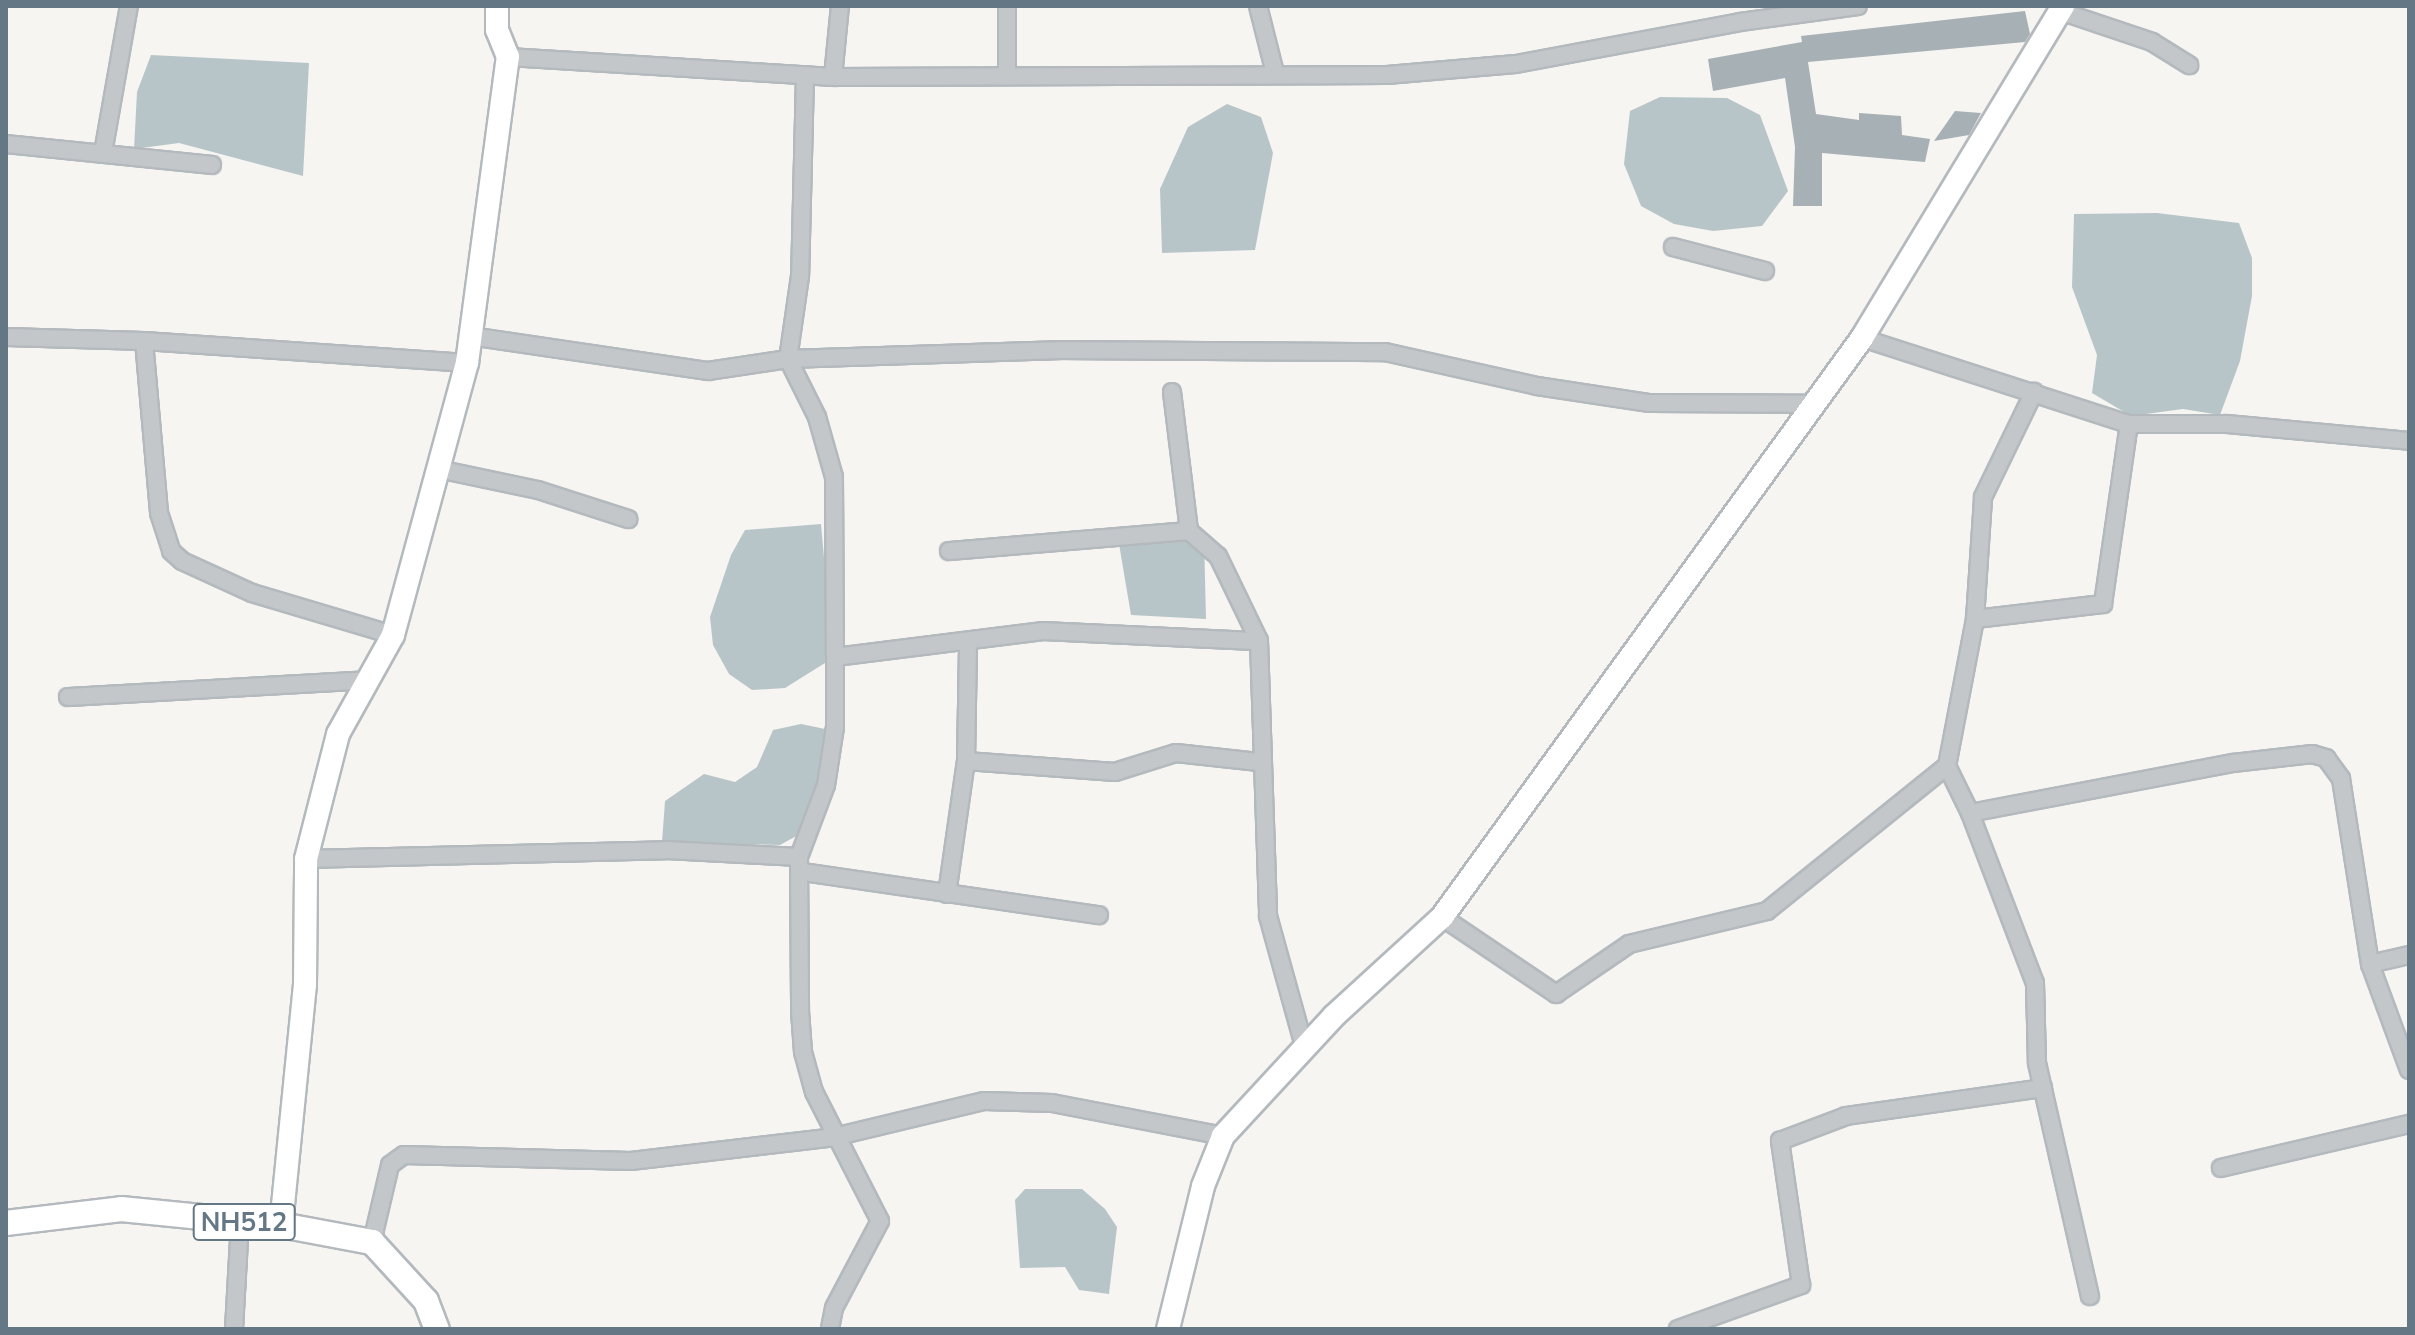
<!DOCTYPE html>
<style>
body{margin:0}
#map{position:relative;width:2415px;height:1335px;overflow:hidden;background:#f6f5f2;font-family:Mulish,sans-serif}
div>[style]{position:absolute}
.water>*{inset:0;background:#b8c5c8}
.building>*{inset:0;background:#a7b0b5}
.roads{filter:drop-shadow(2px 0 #b3b9bd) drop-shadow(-2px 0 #b3b9bd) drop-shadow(0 2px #b3b9bd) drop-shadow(0 -2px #b3b9bd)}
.street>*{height:16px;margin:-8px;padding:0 8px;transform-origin:8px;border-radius:8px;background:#c3c7ca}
.secondary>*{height:22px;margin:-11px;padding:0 11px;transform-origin:11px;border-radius:11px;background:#fff}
.primary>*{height:24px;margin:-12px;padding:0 12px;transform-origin:12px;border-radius:12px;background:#fff}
span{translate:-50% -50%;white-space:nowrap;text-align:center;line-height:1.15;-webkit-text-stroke:8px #fff;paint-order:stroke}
.shield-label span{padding:2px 6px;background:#fff;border:2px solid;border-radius:6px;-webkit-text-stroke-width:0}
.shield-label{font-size:26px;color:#647784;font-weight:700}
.frame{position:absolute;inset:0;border:8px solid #647784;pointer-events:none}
</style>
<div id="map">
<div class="water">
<div style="clip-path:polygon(151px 55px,309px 63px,303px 176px,179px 143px,134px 149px,137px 92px)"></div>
<div style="clip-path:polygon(1660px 97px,1727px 98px,1760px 115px,1788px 191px,1762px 226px,1713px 231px,1674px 224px,1641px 206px,1624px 164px,1630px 111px)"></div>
<div style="clip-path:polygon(1227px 104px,1261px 117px,1273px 153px,1255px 250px,1162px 253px,1160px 189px,1188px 127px)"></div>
<div style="clip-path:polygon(2157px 213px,2239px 223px,2252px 258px,2252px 296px,2240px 361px,2220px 415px,2183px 409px,2131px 416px,2092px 393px,2097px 355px,2072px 287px,2074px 214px)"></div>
<div style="clip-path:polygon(821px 524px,833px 658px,785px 688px,752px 690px,729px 674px,713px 645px,710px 617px,731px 555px,745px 530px)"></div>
<div style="clip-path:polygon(1117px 532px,1204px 538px,1206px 619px,1131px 615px)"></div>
<div style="clip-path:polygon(801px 724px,830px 730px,813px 805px,800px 834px,780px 845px,662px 842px,665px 801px,704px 774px,735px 782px,757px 767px,773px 730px)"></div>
<div style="clip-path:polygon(1025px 1189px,1082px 1189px,1105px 1209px,1117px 1227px,1109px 1294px,1079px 1290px,1065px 1267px,1020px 1268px,1015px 1200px)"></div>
</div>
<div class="building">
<div style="clip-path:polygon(2025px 11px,2030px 34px,2025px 42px,1808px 62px,1816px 114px,1859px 120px,1859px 113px,1901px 116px,1902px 135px,1930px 139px,1925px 162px,1822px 153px,1822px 206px,1793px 206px,1795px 147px,1785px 78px,1713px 91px,1708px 59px,1802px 42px,1801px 36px)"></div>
<div style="clip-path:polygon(1955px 111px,1981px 113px,1969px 135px,1934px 141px)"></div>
</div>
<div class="roads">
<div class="street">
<div style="left:1258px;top:6px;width:69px;rotate:75.8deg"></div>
<div style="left:2060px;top:11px;width:97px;rotate:18.6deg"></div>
<div style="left:2152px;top:42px;width:44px;rotate:31.9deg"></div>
<div style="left:508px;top:57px;width:326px;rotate:3.5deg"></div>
<div style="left:833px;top:77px;width:554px;rotate:-0.21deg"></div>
<div style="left:1387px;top:75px;width:129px;rotate:-4.9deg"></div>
<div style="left:1516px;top:64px;width:228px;rotate:-10.6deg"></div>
<div style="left:1740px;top:22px;width:119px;rotate:-7.7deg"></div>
<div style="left:1007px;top:74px;width:68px;rotate:-90deg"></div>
<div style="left:805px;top:76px;width:200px;rotate:91.4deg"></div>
<div style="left:800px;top:276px;width:84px;rotate:98.2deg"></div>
<div style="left:788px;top:359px;width:65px;rotate:63.4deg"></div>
<div style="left:817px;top:417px;width:62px;rotate:74.2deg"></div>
<div style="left:834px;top:477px;width:180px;rotate:89.7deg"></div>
<div style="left:835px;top:657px;width:70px;rotate:90deg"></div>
<div style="left:835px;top:727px;width:59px;rotate:98.8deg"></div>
<div style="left:826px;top:785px;width:77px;rotate:110.6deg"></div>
<div style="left:799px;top:857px;width:154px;rotate:89.6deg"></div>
<div style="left:800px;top:1011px;width:41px;rotate:85.8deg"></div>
<div style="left:803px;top:1052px;width:41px;rotate:74.6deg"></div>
<div style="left:814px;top:1092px;width:145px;rotate:62.9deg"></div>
<div style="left:880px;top:1221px;width:98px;rotate:117.9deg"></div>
<div style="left:834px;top:1308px;width:21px;rotate:101deg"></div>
<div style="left:833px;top:77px;width:71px;rotate:-84.4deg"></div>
<div style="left:6px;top:144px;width:207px;rotate:5.8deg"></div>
<div style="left:103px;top:153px;width:149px;rotate:-80deg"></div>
<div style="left:1673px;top:247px;width:95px;rotate:14.6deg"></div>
<div style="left:470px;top:336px;width:241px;rotate:8.4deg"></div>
<div style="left:708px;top:371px;width:81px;rotate:-8.5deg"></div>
<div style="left:788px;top:359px;width:275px;rotate:-1.9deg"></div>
<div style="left:1063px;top:350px;width:322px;rotate:0.4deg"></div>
<div style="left:1385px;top:352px;width:156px;rotate:12.6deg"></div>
<div style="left:1537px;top:386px;width:114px;rotate:8.6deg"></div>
<div style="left:1650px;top:403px;width:166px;rotate:0.3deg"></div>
<div style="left:6px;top:337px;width:138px;rotate:1.7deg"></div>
<div style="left:144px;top:341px;width:324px;rotate:3.9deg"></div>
<div style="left:1862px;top:338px;width:281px;rotate:17.9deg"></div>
<div style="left:2129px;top:424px;width:98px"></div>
<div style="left:2227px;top:424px;width:183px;rotate:5.3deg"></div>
<div style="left:144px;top:341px;width:173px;rotate:85deg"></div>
<div style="left:159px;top:513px;width:40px;rotate:72deg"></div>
<div style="left:171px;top:551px;width:15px;rotate:42deg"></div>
<div style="left:182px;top:561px;width:77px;rotate:24.6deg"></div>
<div style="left:252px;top:593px;width:147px;rotate:16.6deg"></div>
<div style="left:1172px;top:392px;width:140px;rotate:83deg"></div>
<div style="left:1189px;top:531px;width:38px;rotate:41deg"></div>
<div style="left:1218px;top:556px;width:94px;rotate:64.2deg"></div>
<div style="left:1259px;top:641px;width:275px;rotate:88.1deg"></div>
<div style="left:1268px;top:916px;width:135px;rotate:74.5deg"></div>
<div style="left:438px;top:469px;width:102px;rotate:11.9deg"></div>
<div style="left:538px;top:490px;width:95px;rotate:17.9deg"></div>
<div style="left:949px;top:551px;width:241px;rotate:-4.8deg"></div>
<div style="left:1975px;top:619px;width:129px;rotate:-6.7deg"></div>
<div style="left:2103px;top:604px;width:182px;rotate:-81.8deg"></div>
<div style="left:835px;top:657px;width:210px;rotate:-7.1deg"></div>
<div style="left:1043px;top:631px;width:216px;rotate:2.7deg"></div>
<div style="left:68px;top:697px;width:300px;rotate:-3.2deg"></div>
<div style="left:966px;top:761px;width:149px;rotate:4.2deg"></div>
<div style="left:1115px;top:772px;width:64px;rotate:-17.3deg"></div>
<div style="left:1176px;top:753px;width:83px;rotate:6.2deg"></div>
<div style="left:1947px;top:766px;width:150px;rotate:-79.2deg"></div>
<div style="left:1975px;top:619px;width:122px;rotate:-86.2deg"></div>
<div style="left:1983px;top:497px;width:117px;rotate:-64.1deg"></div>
<div style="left:1970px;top:813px;width:182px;rotate:69.1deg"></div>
<div style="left:2035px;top:983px;width:80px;rotate:88.6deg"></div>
<div style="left:2037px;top:1063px;width:239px;rotate:77.2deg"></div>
<div style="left:306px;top:859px;width:360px;rotate:-1.4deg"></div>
<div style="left:666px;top:850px;width:133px;rotate:3deg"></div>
<div style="left:803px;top:872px;width:299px;rotate:8.3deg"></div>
<div style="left:947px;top:894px;width:134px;rotate:-81.9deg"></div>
<div style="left:966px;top:761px;width:120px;rotate:-89deg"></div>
<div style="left:1442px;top:917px;width:138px;rotate:34deg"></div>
<div style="left:1556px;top:994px;width:88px;rotate:-34.4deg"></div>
<div style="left:1629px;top:944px;width:142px;rotate:-13.4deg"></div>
<div style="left:1767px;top:911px;width:231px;rotate:-38.9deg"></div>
<div style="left:1947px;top:766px;width:52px;rotate:63.9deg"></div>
<div style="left:1970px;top:813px;width:268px;rotate:-10.8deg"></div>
<div style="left:2233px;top:763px;width:80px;rotate:-6.5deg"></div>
<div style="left:2312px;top:754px;width:15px;rotate:16deg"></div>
<div style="left:2326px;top:758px;width:26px;rotate:54deg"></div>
<div style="left:2341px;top:779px;width:187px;rotate:81.1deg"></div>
<div style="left:2370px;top:964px;width:113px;rotate:69.8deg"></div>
<div style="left:2370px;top:964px;width:40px;rotate:-13deg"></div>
<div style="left:2221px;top:1168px;width:193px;rotate:-13.2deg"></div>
<div style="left:372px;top:1242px;width:79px;rotate:-76.8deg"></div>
<div style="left:390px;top:1165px;width:17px;rotate:-36deg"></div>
<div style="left:404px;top:1155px;width:227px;rotate:1.5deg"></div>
<div style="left:631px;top:1161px;width:204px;rotate:-6.7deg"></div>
<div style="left:834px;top:1137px;width:154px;rotate:-13.5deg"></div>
<div style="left:984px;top:1101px;width:68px;rotate:1.7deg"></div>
<div style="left:1052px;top:1103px;width:174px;rotate:10.9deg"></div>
<div style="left:234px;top:1329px;width:108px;rotate:-86.8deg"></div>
<div style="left:1678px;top:1329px;width:131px;rotate:-19.7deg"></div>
<div style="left:1801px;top:1285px;width:146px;rotate:-98.3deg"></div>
<div style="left:1780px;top:1141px;width:71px;rotate:-20.7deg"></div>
<div style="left:1846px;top:1116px;width:199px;rotate:-8.1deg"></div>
</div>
<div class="secondary">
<div style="left:281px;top:1225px;width:241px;rotate:-84.3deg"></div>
<div style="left:305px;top:985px;width:126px;rotate:-89.5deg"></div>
<div style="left:306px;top:859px;width:129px;rotate:-75.6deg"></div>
<div style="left:338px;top:734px;width:113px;rotate:-60.9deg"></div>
<div style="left:393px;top:635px;width:282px;rotate:-74.8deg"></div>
<div style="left:467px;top:363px;width:309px;rotate:-82.4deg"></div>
<div style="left:508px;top:57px;width:29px;rotate:-112deg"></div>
<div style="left:497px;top:30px;width:24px;rotate:-90deg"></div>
<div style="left:1168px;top:1329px;width:147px;rotate:-76.2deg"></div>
<div style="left:1203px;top:1186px;width:54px;rotate:-68.2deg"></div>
<div style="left:1223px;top:1136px;width:163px;rotate:-47.2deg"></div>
<div style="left:1334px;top:1016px;width:147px;rotate:-42.5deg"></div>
<div style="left:1442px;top:917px;width:715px;rotate:-54.04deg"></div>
<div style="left:1862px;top:338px;width:388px;rotate:-58.8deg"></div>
</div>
<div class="primary">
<div style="left:6px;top:1223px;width:116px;rotate:-6.9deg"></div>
<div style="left:121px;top:1209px;width:161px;rotate:5.7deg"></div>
<div style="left:281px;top:1225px;width:93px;rotate:10.6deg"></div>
<div style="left:372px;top:1242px;width:80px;rotate:47.5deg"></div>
<div style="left:426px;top:1301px;width:30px;rotate:69deg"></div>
</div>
</div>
<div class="shield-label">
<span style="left:244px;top:1222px">NH512</span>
</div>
<div class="frame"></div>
</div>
